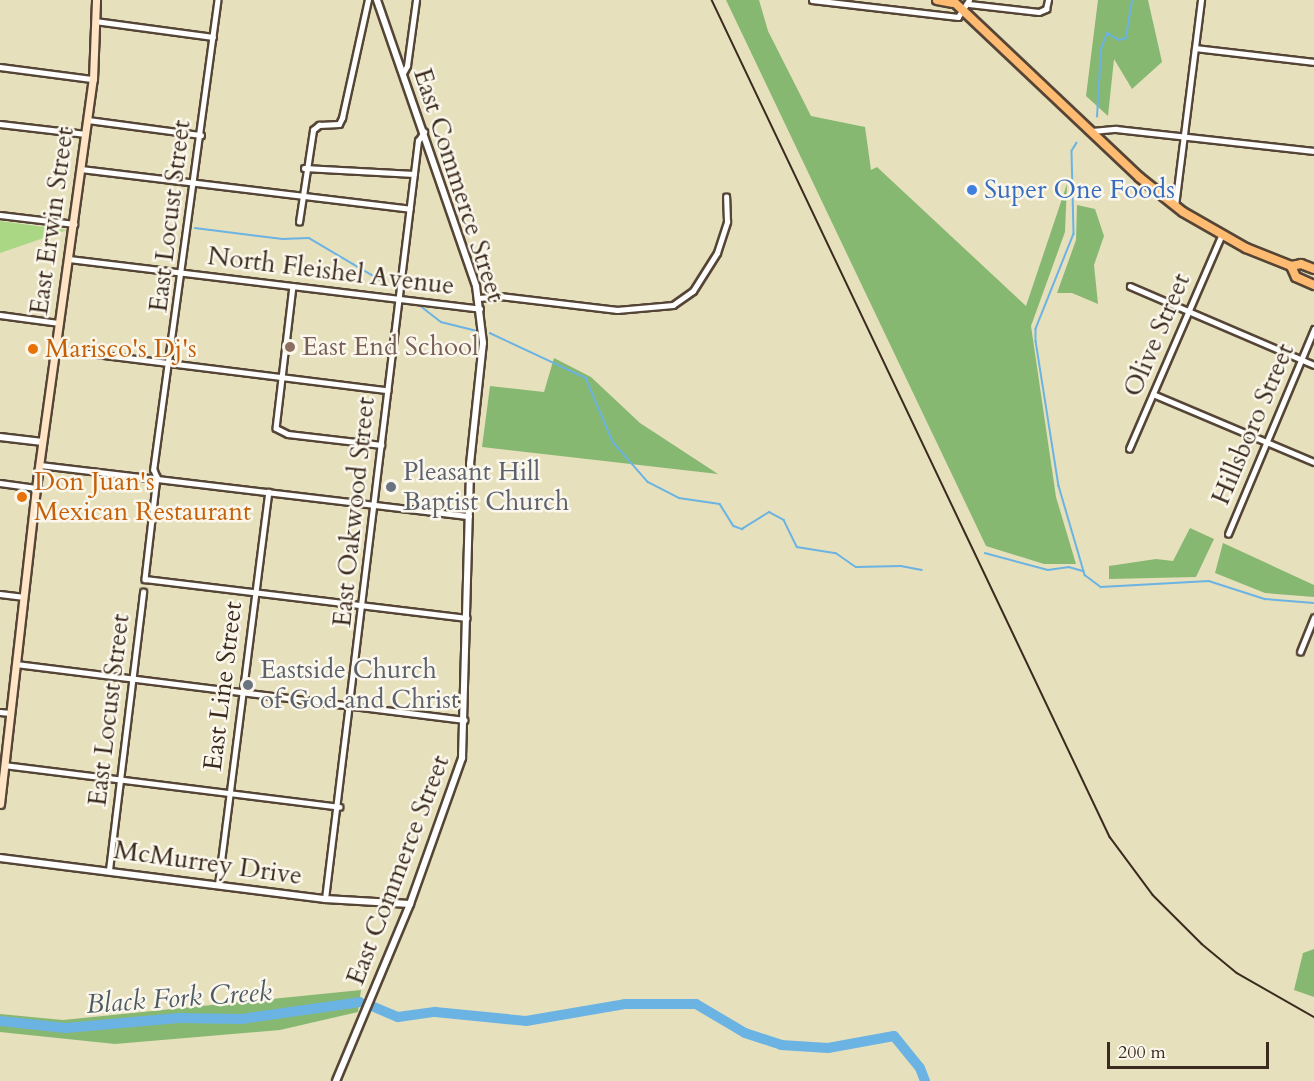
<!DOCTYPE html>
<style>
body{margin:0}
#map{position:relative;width:1314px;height:1081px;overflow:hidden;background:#e7e0bc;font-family:Cardo,serif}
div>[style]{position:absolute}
.green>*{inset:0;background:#a9d784}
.forest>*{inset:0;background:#86b872}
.stream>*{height:1.5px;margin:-0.75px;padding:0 0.75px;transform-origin:0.75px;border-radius:0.75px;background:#6bb3e3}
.river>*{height:10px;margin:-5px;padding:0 5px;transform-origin:5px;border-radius:5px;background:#6bb3e3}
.roads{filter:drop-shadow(2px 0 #554536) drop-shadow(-2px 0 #554536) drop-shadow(0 2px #554536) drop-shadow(0 -2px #554536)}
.minor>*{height:4.5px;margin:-2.25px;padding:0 2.25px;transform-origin:2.25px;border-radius:2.25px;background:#fff}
.tertiary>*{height:6px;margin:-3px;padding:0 3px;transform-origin:3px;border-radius:3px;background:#fff}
.secondary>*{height:7px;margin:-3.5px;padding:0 3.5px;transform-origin:3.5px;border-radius:3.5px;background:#ffe4c6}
.primary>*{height:8px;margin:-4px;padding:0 4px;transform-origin:4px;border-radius:4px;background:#ffbb71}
.rail>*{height:1.5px;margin:-0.75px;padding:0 0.75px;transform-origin:0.75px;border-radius:0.75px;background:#3b2a1e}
.dots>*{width:16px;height:16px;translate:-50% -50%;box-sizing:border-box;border:3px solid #fbf7ec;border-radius:50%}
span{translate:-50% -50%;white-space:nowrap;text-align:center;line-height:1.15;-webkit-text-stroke:5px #fbf7ec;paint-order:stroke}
.street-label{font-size:26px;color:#3b2a1e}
.shop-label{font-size:26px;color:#366cbe}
.left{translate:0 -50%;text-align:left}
.education-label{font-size:26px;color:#785e54}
.food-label{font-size:26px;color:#c56008}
.worship-label{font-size:26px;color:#5b616d}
.water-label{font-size:27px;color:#4c5a63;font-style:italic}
.scale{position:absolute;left:1107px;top:1042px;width:162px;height:27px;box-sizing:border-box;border:3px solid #3b2a1e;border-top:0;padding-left:8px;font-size:18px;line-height:21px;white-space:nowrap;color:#3b2a1e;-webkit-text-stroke:4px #fbf7ec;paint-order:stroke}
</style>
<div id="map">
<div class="green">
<div style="clip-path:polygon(0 221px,67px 230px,0 253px)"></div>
</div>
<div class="forest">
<div style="clip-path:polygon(726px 0,759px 0,768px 31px,811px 116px,865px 127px,871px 170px,877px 167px,1026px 306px,1067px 184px,1065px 232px,1031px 326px,1056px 497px,1076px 564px,1044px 564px,986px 546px)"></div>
<div style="clip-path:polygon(1098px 0,1148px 0,1162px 62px,1132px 89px,1114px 59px,1108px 116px,1086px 96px)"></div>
<div style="clip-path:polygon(1077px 205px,1095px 209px,1104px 236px,1094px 265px,1098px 304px,1072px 293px,1057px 293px,1076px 240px)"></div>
<div style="clip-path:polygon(554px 358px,591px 377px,640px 423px,718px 474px,482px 447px,490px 386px,544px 392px)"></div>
<div style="clip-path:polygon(1190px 528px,1214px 539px,1196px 577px,1109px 579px,1109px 566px,1156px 559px,1173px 561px)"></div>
<div style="clip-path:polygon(1223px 543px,1314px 585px,1314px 597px,1265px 593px,1215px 573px)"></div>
<div style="clip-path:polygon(1314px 949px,1314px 997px,1294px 990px,1303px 953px)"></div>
<div style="clip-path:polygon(361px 990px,358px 1012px,280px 1030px,115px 1044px,0 1032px,0 1014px,63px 1020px)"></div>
</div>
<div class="stream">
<div style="left:1097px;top:117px;width:68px;rotate:-86.6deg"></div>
<div style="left:1101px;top:49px;width:17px;rotate:-69deg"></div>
<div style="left:1107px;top:33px;width:14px;rotate:30deg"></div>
<div style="left:1119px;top:40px;width:7px;rotate:-16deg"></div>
<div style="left:1126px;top:38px;width:38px;rotate:-81deg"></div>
<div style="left:1077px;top:143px;width:9px;rotate:122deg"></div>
<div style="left:1072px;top:151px;width:83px;rotate:88.6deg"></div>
<div style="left:1074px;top:234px;width:102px;rotate:111.8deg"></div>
<div style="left:1036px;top:329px;width:12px;rotate:90deg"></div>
<div style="left:1036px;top:341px;width:147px;rotate:81deg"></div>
<div style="left:1059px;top:486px;width:93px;rotate:73.7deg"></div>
<div style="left:1085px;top:575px;width:20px;rotate:37deg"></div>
<div style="left:1101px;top:587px;width:108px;rotate:-3.2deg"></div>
<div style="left:1209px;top:581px;width:59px;rotate:17.8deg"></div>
<div style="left:1265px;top:599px;width:49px;rotate:4.7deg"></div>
<div style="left:195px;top:228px;width:88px;rotate:7.2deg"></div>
<div style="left:282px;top:239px;width:27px;rotate:-2deg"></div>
<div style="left:309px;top:238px;width:91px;rotate:30.5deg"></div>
<div style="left:422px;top:307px;width:24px;rotate:38deg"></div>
<div style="left:441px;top:322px;width:38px;rotate:14deg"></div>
<div style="left:490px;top:333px;width:106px;rotate:25.1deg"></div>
<div style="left:586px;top:378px;width:69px;rotate:67.1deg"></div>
<div style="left:613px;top:442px;width:53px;rotate:48.8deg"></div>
<div style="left:648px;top:482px;width:35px;rotate:27deg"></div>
<div style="left:679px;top:498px;width:41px;rotate:8.3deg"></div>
<div style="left:720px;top:504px;width:26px;rotate:58deg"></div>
<div style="left:734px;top:526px;width:9px;rotate:21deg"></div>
<div style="left:742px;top:529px;width:32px;rotate:-32deg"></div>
<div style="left:769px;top:512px;width:17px;rotate:28deg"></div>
<div style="left:784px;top:520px;width:30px;rotate:64deg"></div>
<div style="left:797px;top:547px;width:39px;rotate:9deg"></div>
<div style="left:836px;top:553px;width:24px;rotate:35deg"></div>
<div style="left:856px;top:567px;width:45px;rotate:-1.3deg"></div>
<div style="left:901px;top:566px;width:21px;rotate:11deg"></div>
<div style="left:985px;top:553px;width:65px;rotate:15.1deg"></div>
<div style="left:1048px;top:570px;width:21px;rotate:-8deg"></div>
<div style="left:1069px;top:567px;width:15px;rotate:16deg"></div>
</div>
<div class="river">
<div style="left:374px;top:1007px;width:26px;rotate:23deg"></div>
<div style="left:398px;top:1017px;width:37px;rotate:-8deg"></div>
<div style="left:435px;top:1012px;width:91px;rotate:5.6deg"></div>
<div style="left:526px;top:1021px;width:100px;rotate:-9.7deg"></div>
<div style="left:625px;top:1004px;width:71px"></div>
<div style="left:696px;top:1004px;width:57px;rotate:30.6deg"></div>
<div style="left:745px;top:1033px;width:38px;rotate:18deg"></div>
<div style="left:781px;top:1045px;width:47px;rotate:3.7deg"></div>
<div style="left:828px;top:1048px;width:67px;rotate:-10.3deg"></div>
<div style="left:894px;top:1036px;width:41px;rotate:50.9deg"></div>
<div style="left:920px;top:1068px;width:14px;rotate:69deg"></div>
<div style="left:0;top:1021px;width:66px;rotate:6.1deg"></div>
<div style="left:66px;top:1028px;width:113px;rotate:-5.1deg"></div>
<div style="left:179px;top:1018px;width:62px;rotate:0.9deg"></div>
<div style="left:241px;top:1019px;width:120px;rotate:-8.1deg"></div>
</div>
<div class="roads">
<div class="minor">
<div style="left:218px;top:0;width:474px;rotate:97.8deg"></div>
<div style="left:154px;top:470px;width:8px;rotate:67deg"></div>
<div style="left:157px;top:477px;width:103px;rotate:96.7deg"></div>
<div style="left:145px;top:579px;width:324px;rotate:6.9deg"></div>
<div style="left:812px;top:0;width:147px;rotate:6.6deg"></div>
<div style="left:958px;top:17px;width:20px;rotate:-57deg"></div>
<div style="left:969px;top:4px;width:70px;rotate:6.5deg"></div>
<div style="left:1039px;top:12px;width:8px;rotate:-23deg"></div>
<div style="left:1046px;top:9px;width:9px;rotate:-77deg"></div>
<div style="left:95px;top:21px;width:119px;rotate:7.7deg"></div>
<div style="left:1195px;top:48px;width:120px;rotate:6.7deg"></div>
<div style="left:0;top:67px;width:94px;rotate:7.4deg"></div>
<div style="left:403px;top:73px;width:8px;rotate:-60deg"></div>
<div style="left:407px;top:66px;width:67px;rotate:-82.2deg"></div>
<div style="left:88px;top:120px;width:114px;rotate:7.6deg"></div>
<div style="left:0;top:124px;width:86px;rotate:6.7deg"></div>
<div style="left:1092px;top:131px;width:24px;rotate:-5deg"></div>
<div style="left:1116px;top:129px;width:199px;rotate:6.3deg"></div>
<div style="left:304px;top:168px;width:110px;rotate:3.1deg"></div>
<div style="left:81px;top:169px;width:331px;rotate:6.9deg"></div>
<div style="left:1175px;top:206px;width:208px;rotate:-82.8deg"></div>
<div style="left:0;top:215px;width:75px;rotate:6.9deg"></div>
<div style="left:299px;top:222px;width:93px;rotate:-81.3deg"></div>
<div style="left:313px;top:130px;width:8px;rotate:-40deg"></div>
<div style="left:319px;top:125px;width:20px;rotate:-3deg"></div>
<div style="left:339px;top:124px;width:7px;rotate:-63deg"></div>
<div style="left:342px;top:118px;width:121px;rotate:-77.6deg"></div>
<div style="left:69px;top:259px;width:414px;rotate:6.9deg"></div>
<div style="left:293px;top:286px;width:143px;rotate:96.8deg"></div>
<div style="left:276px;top:428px;width:13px;rotate:27deg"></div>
<div style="left:288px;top:434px;width:94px;rotate:6.7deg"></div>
<div style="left:1130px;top:286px;width:200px;rotate:23.2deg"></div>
<div style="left:479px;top:298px;width:21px;rotate:-5deg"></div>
<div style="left:500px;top:296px;width:118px;rotate:6.8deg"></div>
<div style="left:617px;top:310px;width:56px;rotate:-5.1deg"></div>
<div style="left:673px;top:305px;width:24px;rotate:-35deg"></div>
<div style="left:693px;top:291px;width:45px;rotate:-57.7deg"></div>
<div style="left:717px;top:253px;width:33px;rotate:-72deg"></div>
<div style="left:727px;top:222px;width:25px;rotate:-92deg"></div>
<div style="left:0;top:315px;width:60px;rotate:7.7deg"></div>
<div style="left:56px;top:349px;width:334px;rotate:7.1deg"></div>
<div style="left:1153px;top:394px;width:175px;rotate:22.9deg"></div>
<div style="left:1129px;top:449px;width:232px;rotate:-66.6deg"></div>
<div style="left:40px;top:465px;width:432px;rotate:6.8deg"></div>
<div style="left:0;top:483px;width:36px;rotate:8deg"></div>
<div style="left:1228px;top:534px;width:222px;rotate:-67.2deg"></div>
<div style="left:0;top:594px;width:24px;rotate:7deg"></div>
<div style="left:1300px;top:652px;width:37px;rotate:-68deg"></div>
<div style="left:16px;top:664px;width:452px;rotate:7.1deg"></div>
<div style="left:0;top:712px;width:10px;rotate:6deg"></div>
<div style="left:4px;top:765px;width:338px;rotate:7.1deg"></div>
<div style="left:109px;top:870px;width:280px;rotate:-83deg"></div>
<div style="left:218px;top:885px;width:396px;rotate:-82.7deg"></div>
<div style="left:325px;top:899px;width:764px;rotate:-83.01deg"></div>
<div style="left:418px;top:141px;width:11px;rotate:-56deg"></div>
</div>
<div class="tertiary">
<div style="left:0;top:437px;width:43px;rotate:6.6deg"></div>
<div style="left:0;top:858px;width:328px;rotate:7.2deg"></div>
<div style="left:325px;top:899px;width:85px;rotate:3.4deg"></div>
<div style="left:336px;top:1081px;width:192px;rotate:-67.3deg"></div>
<div style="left:410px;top:904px;width:155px;rotate:-70.4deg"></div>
<div style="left:462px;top:758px;width:294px;rotate:-88.4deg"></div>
<div style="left:470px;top:464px;width:122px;rotate:-83.9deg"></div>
<div style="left:483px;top:343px;width:57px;rotate:-97deg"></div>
<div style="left:476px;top:286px;width:303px;rotate:-109.1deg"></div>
</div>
<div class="secondary">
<div style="left:0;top:804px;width:318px;rotate:-83.5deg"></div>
<div style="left:36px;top:488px;width:413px;rotate:-82.1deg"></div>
<div style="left:93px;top:79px;width:79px;rotate:-87.8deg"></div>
</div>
<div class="primary">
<div style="left:937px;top:0;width:15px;rotate:11deg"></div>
<div style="left:952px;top:0;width:257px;rotate:43.4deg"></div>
<div style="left:1139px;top:177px;width:56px;rotate:38.5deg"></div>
<div style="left:1183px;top:212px;width:73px;rotate:29.7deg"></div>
<div style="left:1246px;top:248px;width:48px;rotate:21.8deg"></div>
<div style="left:1291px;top:266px;width:10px;rotate:-11deg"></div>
<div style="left:1301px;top:264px;width:14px;rotate:21deg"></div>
<div style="left:1291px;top:266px;width:12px;rotate:66deg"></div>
<div style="left:1296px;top:277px;width:20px;rotate:24deg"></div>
</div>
</div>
<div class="rail">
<div style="left:712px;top:0;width:927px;rotate:64.57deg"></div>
<div style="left:1110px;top:837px;width:72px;rotate:53.4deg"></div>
<div style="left:1153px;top:895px;width:69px;rotate:45deg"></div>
<div style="left:1202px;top:944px;width:45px;rotate:39.6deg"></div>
<div style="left:1237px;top:973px;width:89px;rotate:29.7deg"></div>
</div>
<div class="dots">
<div style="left:972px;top:190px;background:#3f7fe0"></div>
<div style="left:290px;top:347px;background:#8d6e63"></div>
<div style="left:33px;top:349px;background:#e8710a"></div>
<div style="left:391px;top:487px;background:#6b7280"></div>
<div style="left:22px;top:497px;background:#e8710a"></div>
<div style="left:248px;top:685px;background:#6b7280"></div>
</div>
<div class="street-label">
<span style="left:459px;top:185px;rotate:72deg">East Commerce Street</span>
<span style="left:170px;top:216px;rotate:-83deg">East Locust Street</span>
<span style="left:52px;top:221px;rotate:-82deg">East Erwin Street</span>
<span style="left:331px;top:271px;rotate:7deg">North Fleishel Avenue</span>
<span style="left:1157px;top:335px;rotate:-67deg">Olive Street</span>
<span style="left:1253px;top:424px;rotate:-67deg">Hillsboro Street</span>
<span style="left:354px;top:512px;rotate:-84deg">East Oakwood Street</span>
<span style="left:223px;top:686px;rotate:-83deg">East Line Street</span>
<span style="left:109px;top:710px;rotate:-83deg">East Locust Street</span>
<span style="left:208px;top:863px;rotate:8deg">McMurrey Drive</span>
<span style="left:398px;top:870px;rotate:-69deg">East Commerce Street</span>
</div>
<div class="shop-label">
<span class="left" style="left:984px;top:190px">Super One Foods</span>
</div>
<div class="education-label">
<span class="left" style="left:302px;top:347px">East End School</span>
</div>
<div class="food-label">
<span class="left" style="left:45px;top:349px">Marisco's Dj's</span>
<span class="left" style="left:34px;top:497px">Don Juan's<br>Mexican Restaurant</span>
</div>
<div class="worship-label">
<span class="left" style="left:403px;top:487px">Pleasant Hill<br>Baptist Church</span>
<span class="left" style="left:260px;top:685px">Eastside Church<br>of God and Christ</span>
</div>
<div class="water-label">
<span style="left:179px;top:998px;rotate:-4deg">Black Fork Creek</span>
</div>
<div class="scale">200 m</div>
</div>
